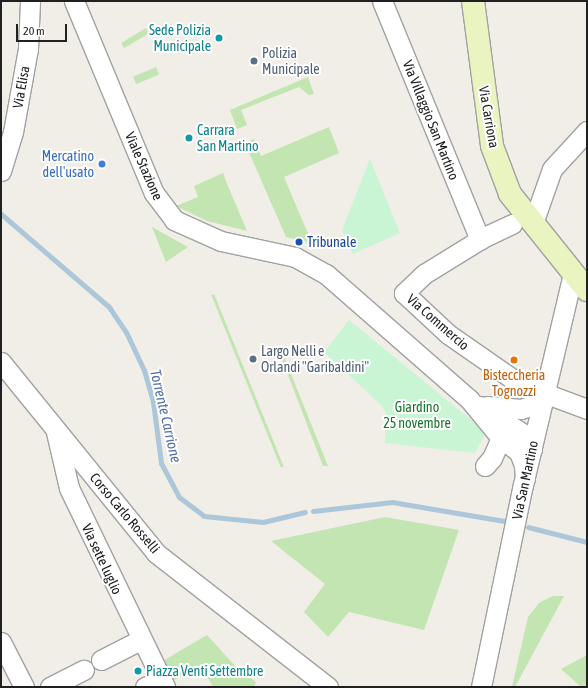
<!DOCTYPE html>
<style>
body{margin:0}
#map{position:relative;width:588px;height:688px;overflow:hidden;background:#f0eee7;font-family:"Asap Condensed",sans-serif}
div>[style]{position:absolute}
.grass>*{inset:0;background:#c2e5b2;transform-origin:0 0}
.park>*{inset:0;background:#c9f5d4}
.stream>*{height:5px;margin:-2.5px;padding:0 2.5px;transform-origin:2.5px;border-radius:2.5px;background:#acc7d9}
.roads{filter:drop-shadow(1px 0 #a1a1a1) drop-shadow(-1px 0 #a1a1a1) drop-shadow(0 1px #a1a1a1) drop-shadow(0 -1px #a1a1a1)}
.minor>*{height:19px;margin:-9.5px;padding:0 9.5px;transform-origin:9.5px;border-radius:9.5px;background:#fff}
.secondary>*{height:22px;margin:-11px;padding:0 11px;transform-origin:11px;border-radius:11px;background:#e9f4c1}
.dots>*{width:11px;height:11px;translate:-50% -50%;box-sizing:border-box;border:2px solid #fff;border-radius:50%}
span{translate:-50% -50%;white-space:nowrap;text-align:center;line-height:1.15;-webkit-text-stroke:4px #fff;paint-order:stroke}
.culture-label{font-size:14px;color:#0d838f}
.right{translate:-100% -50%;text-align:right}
.left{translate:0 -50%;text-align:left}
.service-label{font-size:14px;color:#4e5e75}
.street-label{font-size:14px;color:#202020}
.shop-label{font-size:14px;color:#366cbe}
.transit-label{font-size:14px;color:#164399}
.food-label{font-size:14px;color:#c56008}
.park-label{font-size:14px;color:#16762e}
.water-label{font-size:15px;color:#5470a8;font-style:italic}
.frame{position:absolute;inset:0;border:2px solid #202020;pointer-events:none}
.scale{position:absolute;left:16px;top:24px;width:51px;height:18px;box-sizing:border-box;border:2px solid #202020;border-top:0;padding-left:5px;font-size:12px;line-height:14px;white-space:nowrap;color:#202020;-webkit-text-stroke:3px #fff;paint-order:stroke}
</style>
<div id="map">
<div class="grass">
<div style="left:146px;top:28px;width:6px;height:29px;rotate:59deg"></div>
<div style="left:156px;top:67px;width:8px;height:25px;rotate:67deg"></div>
<div style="clip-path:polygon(308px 77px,314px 94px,309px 95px,299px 87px,241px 110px,247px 125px,237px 129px,230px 110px)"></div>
<div style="clip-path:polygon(329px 127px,339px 153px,284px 177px,312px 243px,286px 237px,245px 143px,254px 139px,261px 156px)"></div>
<div style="clip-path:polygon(223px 173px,225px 179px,247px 231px,207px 221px,176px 206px,198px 197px,194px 186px)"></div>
<div style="clip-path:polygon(152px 227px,177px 241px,188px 247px,166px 262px)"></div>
<div style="left:214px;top:294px;width:186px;height:3px;rotate:68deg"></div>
<div style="clip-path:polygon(278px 349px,281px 349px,328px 466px,323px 466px)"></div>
<div style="clip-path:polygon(385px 517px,459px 530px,424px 630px,349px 612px,328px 637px,304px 612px,325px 584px,271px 541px)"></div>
<div style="clip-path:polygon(553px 596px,564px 596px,515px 687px,512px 687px,528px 617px,539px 603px)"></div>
<div style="clip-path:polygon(207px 635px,237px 668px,256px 682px,254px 687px,213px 687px,201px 665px,171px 682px,161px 662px)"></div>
<div style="clip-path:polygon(587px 655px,587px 685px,581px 687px,561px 669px)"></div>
</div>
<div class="park">
<div style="clip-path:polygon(370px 159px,400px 233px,353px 254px,342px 230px)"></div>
<div style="clip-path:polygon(349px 320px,486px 432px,475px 453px,385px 443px,386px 413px,381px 405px,324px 352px)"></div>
</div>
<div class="stream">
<div style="left:1px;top:214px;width:143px;rotate:40.7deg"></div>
<div style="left:109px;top:307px;width:30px;rotate:56deg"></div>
<div style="left:126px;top:332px;width:42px;rotate:64.7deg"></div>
<div style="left:144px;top:370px;width:33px;rotate:74deg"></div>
<div style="left:153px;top:402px;width:62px;rotate:82.5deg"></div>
<div style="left:161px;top:463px;width:38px;rotate:62deg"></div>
<div style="left:179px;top:497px;width:31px;rotate:37deg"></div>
<div style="left:204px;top:516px;width:59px;rotate:5.8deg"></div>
<div style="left:263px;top:522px;width:43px;rotate:-13.4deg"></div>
<div style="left:313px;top:511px;width:80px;rotate:-6.5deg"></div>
<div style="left:392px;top:502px;width:114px;rotate:9.6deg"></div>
<div style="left:528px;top:527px;width:61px;rotate:14.3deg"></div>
</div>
<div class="roads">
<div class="minor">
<div style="left:74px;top:1px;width:208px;rotate:67.4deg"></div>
<div style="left:154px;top:193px;width:34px;rotate:53deg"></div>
<div style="left:174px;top:220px;width:51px;rotate:24.1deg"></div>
<div style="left:221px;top:241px;width:76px;rotate:12.2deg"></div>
<div style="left:295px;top:257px;width:35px;rotate:29deg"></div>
<div style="left:326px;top:274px;width:190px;rotate:41.2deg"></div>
<div style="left:469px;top:399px;width:50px;rotate:50.6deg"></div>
<div style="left:501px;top:438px;width:23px;rotate:38deg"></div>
<div style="left:519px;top:452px;width:14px;rotate:69deg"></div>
<div style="left:524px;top:465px;width:14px;rotate:86deg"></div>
<div style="left:382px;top:1px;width:258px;rotate:67.7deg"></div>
<div style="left:1px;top:171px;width:41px;rotate:-72.9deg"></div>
<div style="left:13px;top:132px;width:84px;rotate:-79.8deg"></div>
<div style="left:28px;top:49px;width:48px;rotate:-87.6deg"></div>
<div style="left:533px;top:223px;width:57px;rotate:-70.6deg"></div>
<div style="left:552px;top:169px;width:52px;rotate:-47.4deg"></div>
<div style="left:512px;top:224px;width:31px;rotate:155deg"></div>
<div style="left:484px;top:237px;width:70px;rotate:148.3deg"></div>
<div style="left:424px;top:274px;width:28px;rotate:136deg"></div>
<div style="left:404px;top:293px;width:60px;rotate:43deg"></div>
<div style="left:448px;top:334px;width:88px;rotate:34.8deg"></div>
<div style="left:520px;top:384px;width:72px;rotate:20.5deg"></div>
<div style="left:1px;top:362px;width:246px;rotate:50.9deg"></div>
<div style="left:156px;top:553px;width:218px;rotate:37.9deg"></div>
<div style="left:480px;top:406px;width:50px;rotate:32.7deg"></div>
<div style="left:522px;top:433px;width:19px;rotate:58deg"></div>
<div style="left:487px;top:406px;width:34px;rotate:5deg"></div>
<div style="left:521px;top:409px;width:23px;rotate:-18deg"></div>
<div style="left:56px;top:432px;width:57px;rotate:76.9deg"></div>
<div style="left:69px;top:488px;width:221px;rotate:64.2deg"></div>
<div style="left:485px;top:466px;width:11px;rotate:-49deg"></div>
<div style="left:492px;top:458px;width:22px;rotate:-66deg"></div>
<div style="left:1px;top:642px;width:51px;rotate:62.9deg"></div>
<div style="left:101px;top:660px;width:44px;rotate:-27.1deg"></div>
<div style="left:50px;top:687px;width:38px;rotate:-27deg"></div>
<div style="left:145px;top:687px;width:17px;rotate:-24deg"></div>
<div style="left:481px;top:687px;width:206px;rotate:-78.3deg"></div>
<div style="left:523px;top:485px;width:218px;rotate:-76.7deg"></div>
</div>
<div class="secondary">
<div style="left:473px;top:1px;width:146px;rotate:82.5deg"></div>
<div style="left:492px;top:146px;width:51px;rotate:69.4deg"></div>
<div style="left:510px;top:194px;width:123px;rotate:51.3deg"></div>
</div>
</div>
<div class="dots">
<div style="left:219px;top:38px;background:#0f9aa8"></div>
<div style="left:254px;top:61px;background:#5c6f8a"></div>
<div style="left:189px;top:138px;background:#0f9aa8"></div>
<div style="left:102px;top:164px;background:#3f7fe0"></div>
<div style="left:299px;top:242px;background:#1a4fb4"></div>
<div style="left:253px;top:359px;background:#5c6f8a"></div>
<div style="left:514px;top:360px;background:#e8710a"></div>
<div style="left:138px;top:671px;background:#0f9aa8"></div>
</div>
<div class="culture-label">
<span class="right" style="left:211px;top:38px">Sede Polizia<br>Municipale</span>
<span class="left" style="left:197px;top:138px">Carrara<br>San Martino</span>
<span class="left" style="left:146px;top:671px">Piazza Venti Settembre</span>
</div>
<div class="service-label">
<span class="left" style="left:262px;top:61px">Polizia<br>Municipale</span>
<span class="left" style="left:261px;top:359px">Largo Nelli e<br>Orlandi "Garibaldini"</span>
</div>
<div class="street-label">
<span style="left:21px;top:87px;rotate:-80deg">Via Elisa</span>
<span style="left:489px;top:117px;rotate:80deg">Via Carriona</span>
<span style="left:431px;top:120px;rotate:68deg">Via Villaggio San Martino</span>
<span style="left:144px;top:166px;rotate:66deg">Viale Stazione</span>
<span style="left:438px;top:322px;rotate:41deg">Via Commercio</span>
<span style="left:525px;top:480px;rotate:-78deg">Via San Martino</span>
<span style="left:125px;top:513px;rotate:50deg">Corso Carlo Rosselli</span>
<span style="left:102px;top:559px;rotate:65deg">Via sette luglio</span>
</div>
<div class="shop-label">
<span class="right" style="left:94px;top:164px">Mercatino<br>dell'usato</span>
</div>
<div class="transit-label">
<span class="left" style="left:307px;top:242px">Tribunale</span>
</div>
<div class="food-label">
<span style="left:514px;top:383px">Bisteccheria<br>Tognozzi</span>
</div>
<div class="park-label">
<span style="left:417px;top:415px">Giardino<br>25 novembre</span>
</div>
<div class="water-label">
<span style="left:166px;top:416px;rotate:77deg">Torrente Carrione</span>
</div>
<div class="frame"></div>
<div class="scale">20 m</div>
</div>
